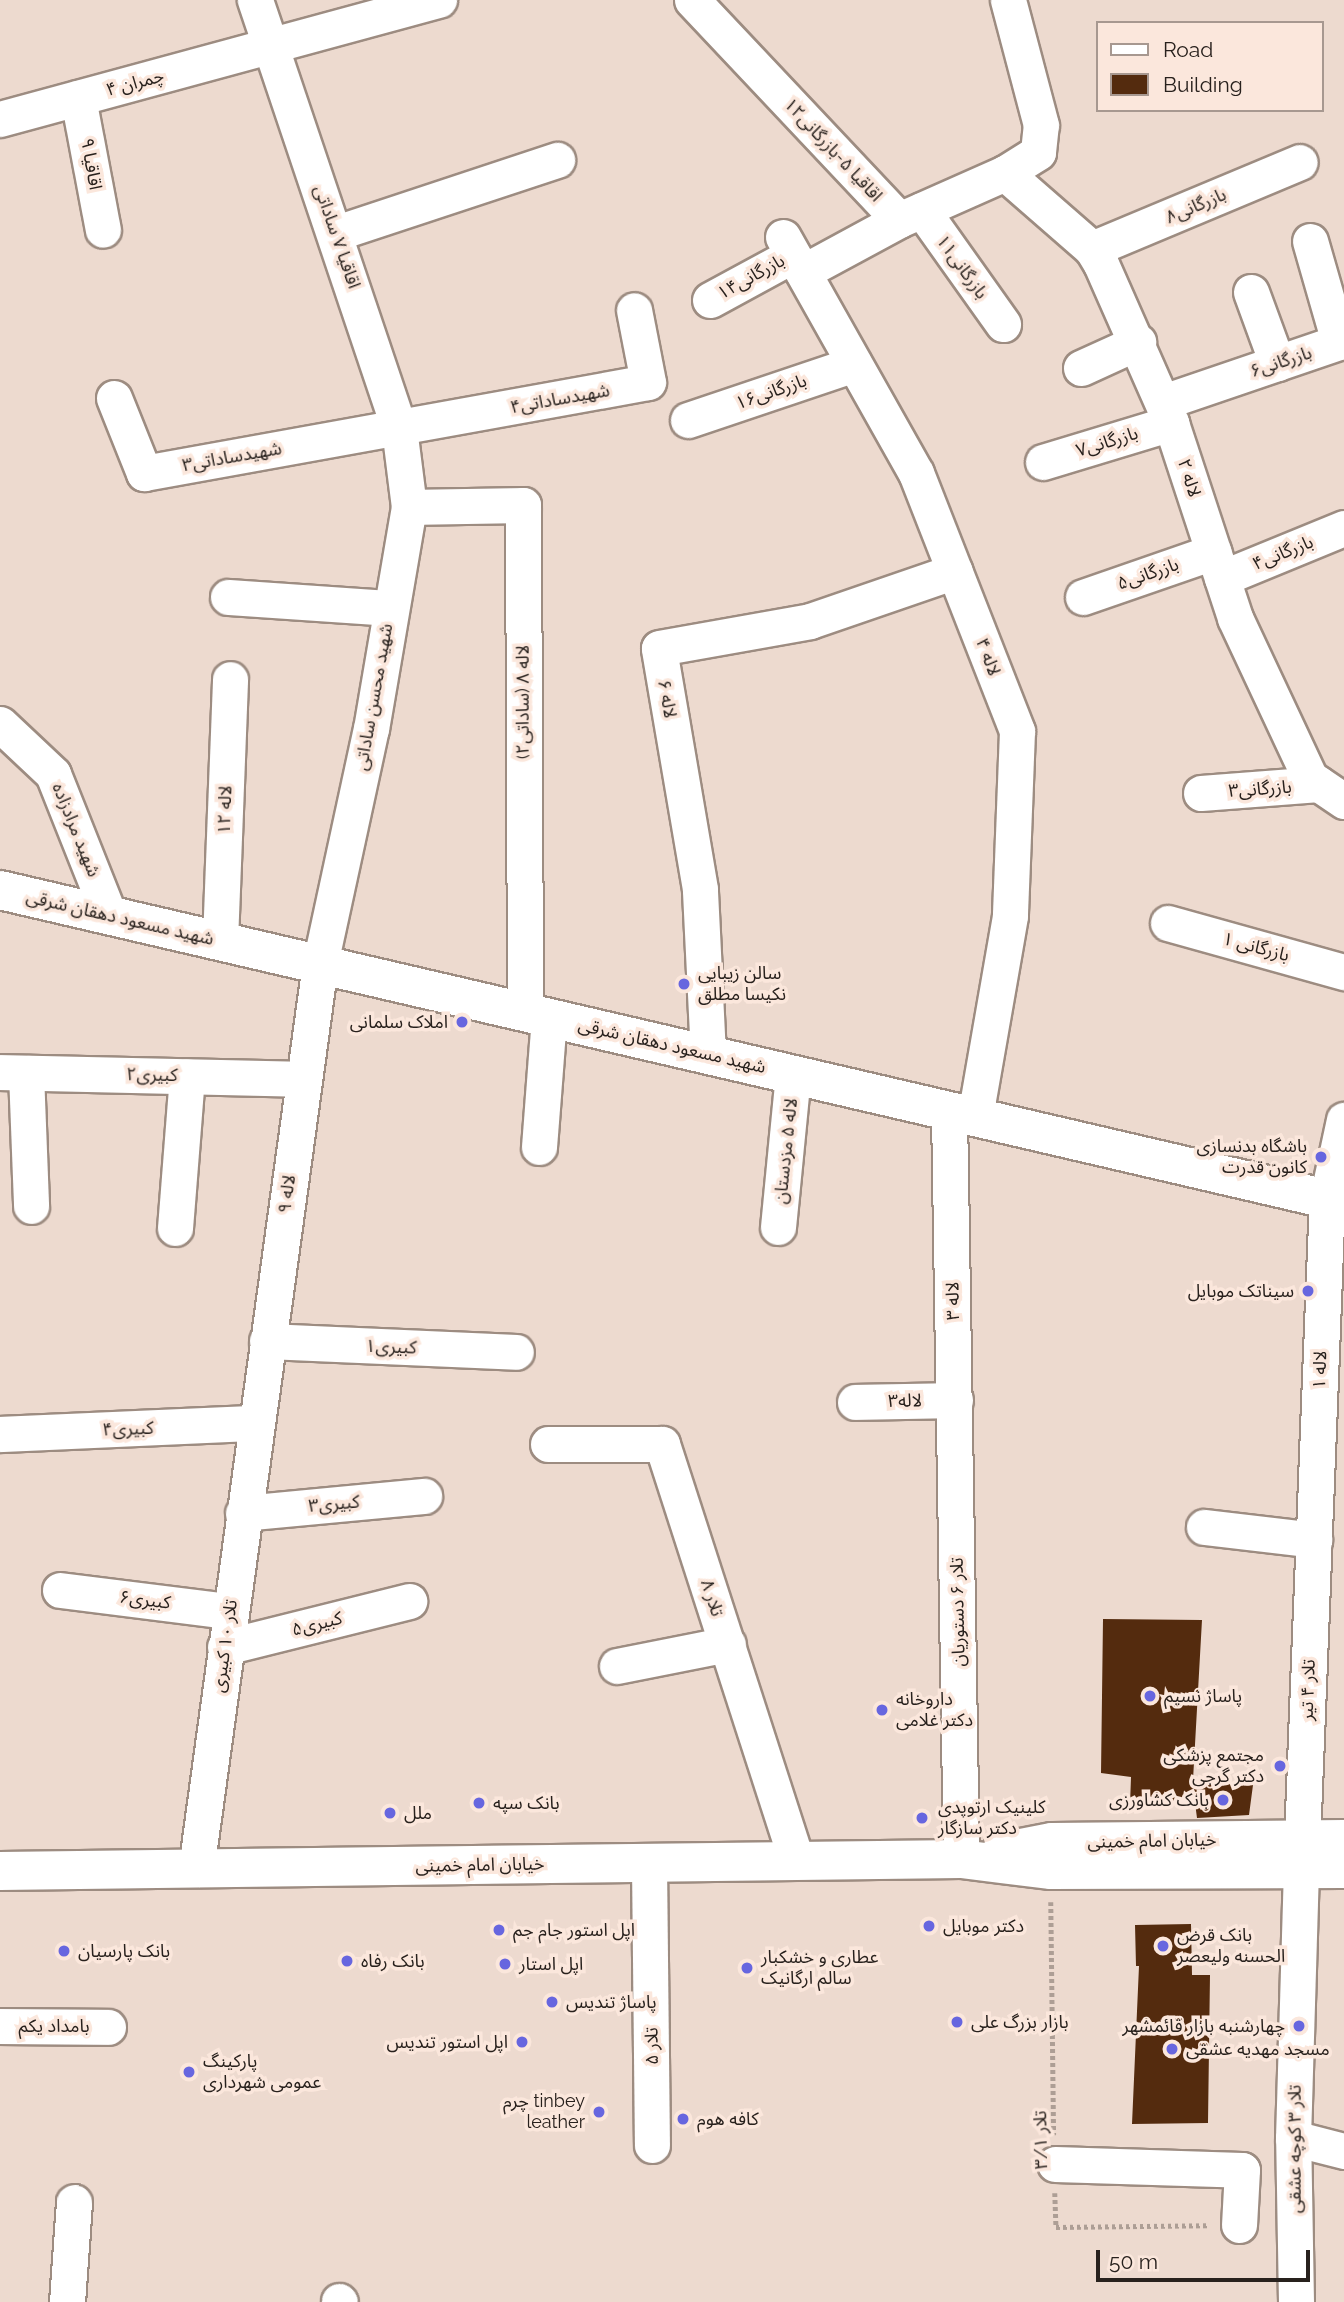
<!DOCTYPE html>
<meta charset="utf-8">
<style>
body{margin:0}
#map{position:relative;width:1344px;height:2302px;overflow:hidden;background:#eddacf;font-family:Raleway,"Noto Sans Arabic",sans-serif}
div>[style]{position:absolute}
.building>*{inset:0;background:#542b0e}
.path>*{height:4.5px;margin-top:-2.25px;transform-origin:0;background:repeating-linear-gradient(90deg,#ad9e95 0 3.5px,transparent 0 7px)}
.roads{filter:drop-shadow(2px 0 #9d8c81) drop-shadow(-2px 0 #9d8c81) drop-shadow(0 2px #9d8c81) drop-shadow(0 -2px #9d8c81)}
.minor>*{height:35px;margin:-17.5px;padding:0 17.5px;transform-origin:17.5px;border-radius:17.5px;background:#fff}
.major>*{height:38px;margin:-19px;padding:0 19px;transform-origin:19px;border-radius:19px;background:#fff}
.dots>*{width:19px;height:19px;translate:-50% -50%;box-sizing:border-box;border:4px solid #fbe7dc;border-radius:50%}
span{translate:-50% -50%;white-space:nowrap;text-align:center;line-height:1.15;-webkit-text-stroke:7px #fbe7dc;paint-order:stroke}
.street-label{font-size:18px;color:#28211d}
.poi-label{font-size:18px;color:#28211d}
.left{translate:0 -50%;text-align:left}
.right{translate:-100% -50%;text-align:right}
.legend{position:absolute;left:1096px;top:21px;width:228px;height:91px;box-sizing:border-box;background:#fbe7dc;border:2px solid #a79890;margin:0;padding:9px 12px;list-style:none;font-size:21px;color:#28211d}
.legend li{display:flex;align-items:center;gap:14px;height:35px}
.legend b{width:35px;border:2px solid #a79890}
.scale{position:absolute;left:1096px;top:2250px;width:214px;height:32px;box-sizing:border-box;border:4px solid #28211d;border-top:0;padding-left:9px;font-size:21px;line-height:24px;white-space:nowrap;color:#28211d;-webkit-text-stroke:5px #fbe7dc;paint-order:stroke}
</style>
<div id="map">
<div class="building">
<div style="clip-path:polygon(1103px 1619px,1202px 1620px,1193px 1780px,1253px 1785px,1249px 1815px,1197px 1818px,1195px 1803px,1130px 1805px,1131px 1777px,1101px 1773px)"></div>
<div style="clip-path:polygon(1191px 1924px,1192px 1975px,1210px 1975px,1208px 2123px,1132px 2124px,1139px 1966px,1136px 1966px,1135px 1925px)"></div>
</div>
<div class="path">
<div style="left:1051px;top:1902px;width:233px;rotate:89.3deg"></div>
<div style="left:1055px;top:2193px;width:34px;rotate:88deg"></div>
<div style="left:1056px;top:2227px;width:153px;rotate:-0.7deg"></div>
</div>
<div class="roads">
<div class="minor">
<div style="left:692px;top:0;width:302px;rotate:46.7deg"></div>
<div style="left:899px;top:220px;width:109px;rotate:151.6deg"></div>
<div style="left:78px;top:98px;width:134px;rotate:79.3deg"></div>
<div style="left:0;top:119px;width:455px;rotate:-15.2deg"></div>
<div style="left:1005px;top:173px;width:116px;rotate:41.1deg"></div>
<div style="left:1092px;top:249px;width:17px;rotate:59deg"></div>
<div style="left:1101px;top:264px;width:174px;rotate:66.2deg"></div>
<div style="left:1171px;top:423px;width:205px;rotate:71.8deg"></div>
<div style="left:1235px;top:618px;width:177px;rotate:64.9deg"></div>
<div style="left:1310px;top:778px;width:41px;rotate:34.1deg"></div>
<div style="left:922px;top:210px;width:140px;rotate:54.6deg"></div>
<div style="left:899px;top:220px;width:116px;rotate:-23.9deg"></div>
<div style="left:1005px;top:173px;width:39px;rotate:-32deg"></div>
<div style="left:1038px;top:152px;width:27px;rotate:-84deg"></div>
<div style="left:1041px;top:125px;width:129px;rotate:-104.8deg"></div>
<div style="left:336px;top:233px;width:233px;rotate:-18.3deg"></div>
<div style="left:783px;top:237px;width:271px;rotate:60.6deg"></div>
<div style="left:916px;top:473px;width:277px;rotate:68.6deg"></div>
<div style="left:1017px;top:731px;width:185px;rotate:92.2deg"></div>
<div style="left:1010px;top:916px;width:204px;rotate:99.9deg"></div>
<div style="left:1092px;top:249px;width:225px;rotate:-22.7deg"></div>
<div style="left:1251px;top:292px;width:76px;rotate:69.9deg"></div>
<div style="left:710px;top:300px;width:94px;rotate:-28.5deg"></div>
<div style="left:1081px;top:368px;width:63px;rotate:-24.5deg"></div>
<div style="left:114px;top:398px;width:81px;rotate:68.2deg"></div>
<div style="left:144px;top:473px;width:512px;rotate:-10.23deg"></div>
<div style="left:648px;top:382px;width:73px;rotate:-101deg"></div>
<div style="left:1163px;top:402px;width:186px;rotate:-18.8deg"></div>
<div style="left:1339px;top:342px;width:105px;rotate:-106deg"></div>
<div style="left:688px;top:420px;width:175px;rotate:-18.6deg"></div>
<div style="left:1043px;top:462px;width:134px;rotate:-16.9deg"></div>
<div style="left:409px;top:507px;width:114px;rotate:-1deg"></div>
<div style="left:523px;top:505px;width:507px;rotate:89.77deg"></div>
<div style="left:1222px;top:578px;width:132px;rotate:-22.3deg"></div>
<div style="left:228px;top:597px;width:161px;rotate:3.9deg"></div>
<div style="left:1083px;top:597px;width:138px;rotate:-19.1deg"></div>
<div style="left:0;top:724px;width:73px;rotate:43.3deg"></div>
<div style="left:53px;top:774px;width:152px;rotate:68.3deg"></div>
<div style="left:1201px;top:793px;width:118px;rotate:-4.4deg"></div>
<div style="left:1168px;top:923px;width:183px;rotate:15.6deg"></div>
<div style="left:220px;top:941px;width:262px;rotate:-87.8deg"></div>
<div style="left:708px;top:1055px;width:166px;rotate:-92.8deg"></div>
<div style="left:700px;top:889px;width:244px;rotate:-99.7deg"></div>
<div style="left:659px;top:648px;width:153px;rotate:-10.1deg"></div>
<div style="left:810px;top:621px;width:153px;rotate:-19deg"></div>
<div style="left:0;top:1072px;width:303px;rotate:1.3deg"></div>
<div style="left:26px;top:1073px;width:133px;rotate:87.8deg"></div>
<div style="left:949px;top:1111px;width:748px;rotate:89.08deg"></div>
<div style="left:539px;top:1147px;width:129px;rotate:-85.6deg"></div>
<div style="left:778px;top:1227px;width:153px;rotate:-84.4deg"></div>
<div style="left:175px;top:1228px;width:152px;rotate:-85.5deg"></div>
<div style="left:267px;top:1341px;width:249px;rotate:2.5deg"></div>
<div style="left:855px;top:1402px;width:100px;rotate:-1.1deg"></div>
<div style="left:0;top:1434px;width:256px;rotate:-2.5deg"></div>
<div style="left:548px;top:1444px;width:114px"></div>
<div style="left:662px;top:1444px;width:438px;rotate:72.1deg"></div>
<div style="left:243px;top:1513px;width:182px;rotate:-5.4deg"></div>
<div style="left:1204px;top:1527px;width:111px;rotate:6.7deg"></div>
<div style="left:60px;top:1590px;width:170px;rotate:7.1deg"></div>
<div style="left:225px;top:1647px;width:190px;rotate:-14deg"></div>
<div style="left:617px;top:1666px;width:113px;rotate:-11.2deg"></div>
<div style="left:1302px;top:1840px;width:641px;rotate:-87.77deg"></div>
<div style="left:1327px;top:1199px;width:81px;rotate:-77.9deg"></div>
<div style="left:649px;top:1863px;width:282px;rotate:89.4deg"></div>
<div style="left:196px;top:1869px;width:913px;rotate:-82.2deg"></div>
<div style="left:320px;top:964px;width:240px;rotate:-77.8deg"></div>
<div style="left:371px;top:729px;width:225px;rotate:-80.3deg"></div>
<div style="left:409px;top:507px;width:80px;rotate:-97.2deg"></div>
<div style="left:399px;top:428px;width:452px;rotate:-108.6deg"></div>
<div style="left:0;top:2026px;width:108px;rotate:0.5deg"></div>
<div style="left:1293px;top:2138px;width:53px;rotate:14.3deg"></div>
<div style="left:1055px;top:2164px;width:187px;rotate:1.8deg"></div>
<div style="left:1242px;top:2170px;width:55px;rotate:93.1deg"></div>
<div style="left:339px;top:2301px;width:1px;rotate:45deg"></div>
<div style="left:67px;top:2302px;width:100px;rotate:-86deg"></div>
<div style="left:1296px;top:2302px;width:164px;rotate:-91deg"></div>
<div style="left:1293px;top:2138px;width:269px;rotate:-88.3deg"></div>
</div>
<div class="major">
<div style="left:0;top:890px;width:1380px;rotate:13.11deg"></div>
<div style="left:1001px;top:1852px;width:52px;rotate:-11.1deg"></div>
<div style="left:1052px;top:1842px;width:292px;rotate:-0.6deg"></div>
<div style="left:0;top:1871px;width:961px;rotate:-0.72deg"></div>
<div style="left:961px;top:1859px;width:91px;rotate:7deg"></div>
<div style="left:1051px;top:1870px;width:293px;rotate:-0.2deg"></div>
</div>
</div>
<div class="dots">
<div style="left:684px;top:984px;background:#6766df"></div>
<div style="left:462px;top:1022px;background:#6766df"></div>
<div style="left:1321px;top:1157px;background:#6766df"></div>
<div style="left:1308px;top:1291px;background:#6766df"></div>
<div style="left:1150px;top:1696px;background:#6766df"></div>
<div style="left:882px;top:1710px;background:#6766df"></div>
<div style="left:1280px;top:1766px;background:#6766df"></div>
<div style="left:1223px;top:1800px;background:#6766df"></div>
<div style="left:479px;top:1803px;background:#6766df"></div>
<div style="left:390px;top:1813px;background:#6766df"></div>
<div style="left:922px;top:1818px;background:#6766df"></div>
<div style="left:929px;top:1926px;background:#6766df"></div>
<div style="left:499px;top:1930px;background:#6766df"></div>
<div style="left:1163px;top:1946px;background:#6766df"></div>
<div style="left:64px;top:1951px;background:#6766df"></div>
<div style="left:347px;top:1961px;background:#6766df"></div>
<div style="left:505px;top:1964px;background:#6766df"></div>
<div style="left:747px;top:1968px;background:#6766df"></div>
<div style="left:552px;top:2002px;background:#6766df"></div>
<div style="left:957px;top:2022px;background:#6766df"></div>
<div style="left:1299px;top:2026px;background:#6766df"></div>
<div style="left:522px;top:2042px;background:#6766df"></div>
<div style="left:1172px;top:2049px;background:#6766df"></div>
<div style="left:189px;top:2072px;background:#6766df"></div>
<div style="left:599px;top:2112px;background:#6766df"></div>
<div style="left:683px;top:2119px;background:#6766df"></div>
</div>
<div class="street-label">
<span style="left:135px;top:83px;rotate:-15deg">چمران ۴</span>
<span style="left:833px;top:150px;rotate:47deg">اقاقیا ۵-بازرگانی۱۲</span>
<span style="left:91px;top:164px;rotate:80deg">اقاقیا ۹</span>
<span style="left:1196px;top:206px;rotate:-23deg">بازرگانی۸</span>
<span style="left:337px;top:237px;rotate:71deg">اقاقیا ۷ ساداتی</span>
<span style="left:962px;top:267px;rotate:54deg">بازرگانی۱۱</span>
<span style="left:751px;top:277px;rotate:-29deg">بازرگانی۱۴</span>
<span style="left:1281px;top:362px;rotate:-18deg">بازرگانی۶</span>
<span style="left:771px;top:392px;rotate:-19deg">بازرگانی۱۶</span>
<span style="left:560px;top:399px;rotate:-10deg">شهیدساداتی۴</span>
<span style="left:1107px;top:442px;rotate:-17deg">بازرگانی۷</span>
<span style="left:232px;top:457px;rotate:-10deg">شهیدساداتی۳</span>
<span style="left:1189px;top:478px;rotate:72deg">لاله ۲</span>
<span style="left:1283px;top:553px;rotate:-22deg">بازرگانی۴</span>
<span style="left:1148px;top:574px;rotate:-19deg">بازرگانی۵</span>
<span style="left:988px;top:657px;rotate:69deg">لاله ۴</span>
<span style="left:374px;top:697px;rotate:-80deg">شهید محسن ساداتی</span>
<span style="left:667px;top:699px;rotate:80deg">لاله ۶</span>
<span style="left:523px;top:702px;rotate:-90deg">لاله ۸ (ساداتی۲)</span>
<span style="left:1260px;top:789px;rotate:-4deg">بازرگانی۳</span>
<span style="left:225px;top:810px;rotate:-88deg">لاله ۱۲</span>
<span style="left:76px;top:830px;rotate:68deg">شهید مرادزاده</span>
<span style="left:120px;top:918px;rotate:13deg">شهید مسعود دهقان شرقی</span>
<span style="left:1256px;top:947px;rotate:15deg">بازرگانی ۱</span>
<span style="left:672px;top:1046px;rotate:13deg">شهید مسعود دهقان شرقی</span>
<span style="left:152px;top:1075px;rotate:1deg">کبیری۲</span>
<span style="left:786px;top:1151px;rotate:-84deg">لاله ۵ مزدستان</span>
<span style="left:287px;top:1194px;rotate:-82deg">لاله ۹</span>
<span style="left:953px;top:1301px;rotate:-91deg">لاله ۳</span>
<span style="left:391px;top:1347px;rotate:2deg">کبیری۱</span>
<span style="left:1320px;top:1370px;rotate:-88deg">لاله ۱</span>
<span style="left:905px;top:1401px;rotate:-1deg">لاله۳</span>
<span style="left:128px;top:1429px;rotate:-2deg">کبیری۴</span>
<span style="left:334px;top:1504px;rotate:-5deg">کبیری۳</span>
<span style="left:712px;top:1598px;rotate:72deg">تلار ۸</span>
<span style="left:145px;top:1600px;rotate:7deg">کبیری۶</span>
<span style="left:958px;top:1612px;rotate:-91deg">تلار ۶ دستوریان</span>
<span style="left:317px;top:1624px;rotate:-14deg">کبیری۵</span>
<span style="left:225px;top:1646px;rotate:-82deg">تلار ۱۰ کبیری</span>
<span style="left:1308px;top:1690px;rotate:-88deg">تلار ۴ تیر</span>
<span style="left:1152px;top:1841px;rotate:-1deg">خیابان امام خمینی</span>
<span style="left:480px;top:1865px;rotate:-1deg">خیابان امام خمینی</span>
<span style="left:54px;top:2026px">بامداد یکم</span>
<span style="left:652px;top:2046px;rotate:-91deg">تلار ۵</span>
<span style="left:1041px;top:2140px;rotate:-91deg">تلار ۳/۱</span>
<span style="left:1295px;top:2149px;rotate:-90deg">تلار ۳ کوچه عشقی</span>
</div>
<div class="poi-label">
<span class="left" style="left:698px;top:984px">سالن زیبایی<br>نکیسا مطلق</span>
<span class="right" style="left:448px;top:1022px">املاک سلمانی</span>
<span class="right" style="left:1307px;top:1157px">باشگاه بدنسازی<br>کانون قدرت</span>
<span class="right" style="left:1294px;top:1291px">سیناتک موبایل</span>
<span class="left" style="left:1164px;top:1696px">پاساژ نسیم</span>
<span class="left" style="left:896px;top:1710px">داروخانه<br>دکتر غلامی</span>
<span class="right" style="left:1264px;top:1766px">مجتمع پزشکی<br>دکتر گرجی</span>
<span class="right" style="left:1209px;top:1800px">بانک کشاورزی</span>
<span class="left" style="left:493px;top:1803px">بانک سپه</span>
<span class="left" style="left:938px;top:1818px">کلینیک ارتوپدی<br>دکتر سازگار</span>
<span class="left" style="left:404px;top:1813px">ملل</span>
<span class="left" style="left:943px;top:1926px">دکتر موبایل</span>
<span class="left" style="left:513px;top:1930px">اپل استور جام جم</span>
<span class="left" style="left:1177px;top:1946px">بانک قرض<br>الحسنه ولیعصر</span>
<span class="left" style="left:78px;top:1951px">بانک پارسیان</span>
<span class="left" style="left:761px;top:1968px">عطاری و خشکبار<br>سالم ارگانیک</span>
<span class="left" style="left:361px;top:1961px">بانک رفاه</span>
<span class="left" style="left:519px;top:1964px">اپل استار</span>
<span class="left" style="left:566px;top:2002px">پاساژ تندیس</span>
<span class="left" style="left:971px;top:2022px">بازار بزرگ علی</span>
<span class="right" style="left:1285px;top:2026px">چهارشنبه بازار قائمشهر</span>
<span class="right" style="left:508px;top:2042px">اپل استور تندیس</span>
<span class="left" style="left:1186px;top:2049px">مسجد مهدیه عشقی</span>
<span class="left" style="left:203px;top:2072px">پارکینگ<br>عمومی شهرداری</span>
<span class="right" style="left:585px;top:2112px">چرم tinbey<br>leather</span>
<span class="left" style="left:697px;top:2119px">کافه هوم</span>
</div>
<ul class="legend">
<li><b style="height:9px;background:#fff"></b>Road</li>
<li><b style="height:19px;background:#542b0e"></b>Building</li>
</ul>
<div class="scale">50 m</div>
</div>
